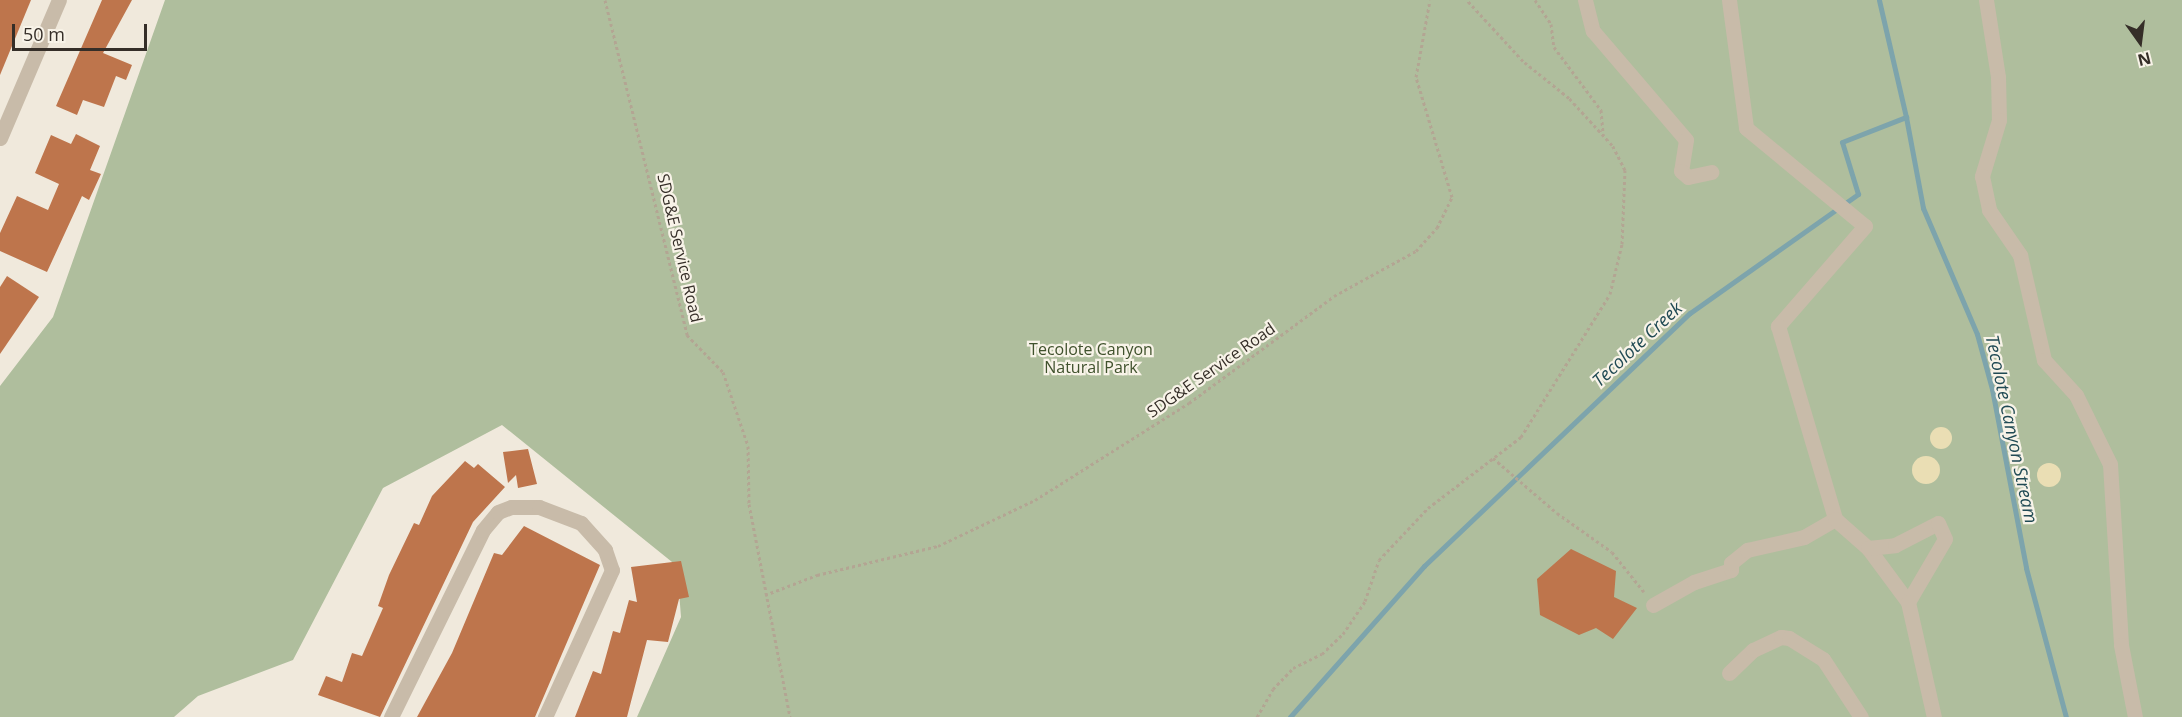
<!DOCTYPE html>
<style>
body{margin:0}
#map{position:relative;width:2182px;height:717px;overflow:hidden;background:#f0e9dc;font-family:"Open Sans",sans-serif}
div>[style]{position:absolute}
.green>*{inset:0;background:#afbe9d}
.sand>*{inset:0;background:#eadeb4}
.round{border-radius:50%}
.stream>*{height:5px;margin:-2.5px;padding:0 2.5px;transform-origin:2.5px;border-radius:2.5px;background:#7da4ac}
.building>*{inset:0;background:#be754c}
.path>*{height:3px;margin-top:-1.5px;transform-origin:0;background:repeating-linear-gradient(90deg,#b3a593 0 3px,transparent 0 6px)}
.minor>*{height:15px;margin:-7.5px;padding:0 7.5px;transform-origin:7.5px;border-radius:7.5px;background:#c8bba9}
span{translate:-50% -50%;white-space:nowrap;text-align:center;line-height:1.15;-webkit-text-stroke:4.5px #f8f3e8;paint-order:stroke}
.street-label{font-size:16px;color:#352e28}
.park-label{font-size:16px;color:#40522d}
.water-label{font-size:18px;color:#204a54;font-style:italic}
.north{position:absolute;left:2110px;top:12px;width:60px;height:60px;-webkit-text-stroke:4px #f8f3e8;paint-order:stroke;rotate:166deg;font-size:16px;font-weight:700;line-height:24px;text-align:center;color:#352e28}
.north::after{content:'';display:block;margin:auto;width:21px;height:27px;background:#352e28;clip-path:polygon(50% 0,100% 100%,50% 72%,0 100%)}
.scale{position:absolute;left:12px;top:24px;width:135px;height:27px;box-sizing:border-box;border:3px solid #352e28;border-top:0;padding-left:8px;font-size:18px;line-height:21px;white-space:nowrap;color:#352e28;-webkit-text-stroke:4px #f8f3e8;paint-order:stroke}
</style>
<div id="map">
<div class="green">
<div style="clip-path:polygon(165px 0,2182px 0,2182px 717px,637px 717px,681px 617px,677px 566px,502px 425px,383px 488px,293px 660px,198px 696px,174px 717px,0 717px,0 386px,53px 317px)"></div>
</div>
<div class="sand">
<div class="round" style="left:1930px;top:427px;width:22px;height:22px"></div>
<div class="round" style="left:1912px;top:456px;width:28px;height:28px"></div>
<div class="round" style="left:2037px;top:463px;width:24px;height:24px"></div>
</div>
<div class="stream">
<div style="left:1906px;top:117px;width:93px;rotate:79.4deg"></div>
<div style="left:1923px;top:208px;width:137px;rotate:66.8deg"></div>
<div style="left:1977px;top:334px;width:57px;rotate:74.7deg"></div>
<div style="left:1992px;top:389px;width:182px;rotate:79.2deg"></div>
<div style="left:2026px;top:568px;width:154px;rotate:75deg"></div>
<div style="left:1290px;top:717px;width:202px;rotate:-48.4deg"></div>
<div style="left:1424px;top:566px;width:367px;rotate:-43.6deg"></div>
<div style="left:1690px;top:313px;width:206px;rotate:-35.3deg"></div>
<div style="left:1858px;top:194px;width:54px;rotate:-107.1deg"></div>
<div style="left:1842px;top:142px;width:69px;rotate:-21.3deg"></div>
<div style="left:1906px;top:117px;width:120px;rotate:-103deg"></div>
</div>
<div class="building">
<div style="clip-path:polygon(0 0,31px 0,0 75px)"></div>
<div style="clip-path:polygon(102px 0,132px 0,103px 53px,132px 65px,126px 80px,116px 76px,104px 107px,83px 100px,77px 115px,56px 106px)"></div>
<div style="clip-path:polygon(76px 134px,100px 146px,90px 170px,101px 174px,89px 200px,82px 196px,47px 272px,0 251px,0 233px,17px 196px,48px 210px,59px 184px,35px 173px,51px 135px,71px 144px)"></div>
<div style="clip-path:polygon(7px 276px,39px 297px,0 354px,0 287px)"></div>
<div style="clip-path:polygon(528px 449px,537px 484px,518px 488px,516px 475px,508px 483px,503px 452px)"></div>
<div style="clip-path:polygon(465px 461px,474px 468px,478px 464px,505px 487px,473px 522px,380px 717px,318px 695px,326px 676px,342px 682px,352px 653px,362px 656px,383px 608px,378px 606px,389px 575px,414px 523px,419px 525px,432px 496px)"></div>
<div style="clip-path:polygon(524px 526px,600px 565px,535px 717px,417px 717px,452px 653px,494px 553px,502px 555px)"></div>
<div style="clip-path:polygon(1571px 549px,1616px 571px,1614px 597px,1637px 608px,1613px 639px,1596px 628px,1579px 635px,1540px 615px,1537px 579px)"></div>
<div style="clip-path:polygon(681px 561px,689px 597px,679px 599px,668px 642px,647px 640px,627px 717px,575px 717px,593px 671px,601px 674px,613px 631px,620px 633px,629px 600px,637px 602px,631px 567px)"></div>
</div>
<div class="path">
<div style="left:605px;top:0;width:345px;rotate:76.2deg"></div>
<div style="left:687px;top:335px;width:52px;rotate:45.8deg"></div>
<div style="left:723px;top:372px;width:78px;rotate:71.3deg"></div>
<div style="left:748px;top:446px;width:58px;rotate:89deg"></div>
<div style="left:749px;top:504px;width:217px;rotate:79.1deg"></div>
<div style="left:1535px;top:0;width:29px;rotate:56deg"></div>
<div style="left:1551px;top:24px;width:23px;rotate:83deg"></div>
<div style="left:1554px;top:47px;width:79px;rotate:53.3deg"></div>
<div style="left:1601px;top:110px;width:25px;rotate:85deg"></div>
<div style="left:1493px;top:458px;width:84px;rotate:40.7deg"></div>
<div style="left:1557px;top:513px;width:67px;rotate:35.3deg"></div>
<div style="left:1612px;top:552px;width:51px;rotate:51.3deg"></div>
<div style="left:765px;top:595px;width:56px;rotate:-21deg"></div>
<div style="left:817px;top:575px;width:124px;rotate:-13.5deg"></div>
<div style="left:938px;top:546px;width:107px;rotate:-25.4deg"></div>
<div style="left:1035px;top:500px;width:182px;rotate:-32.2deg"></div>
<div style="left:1189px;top:403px;width:180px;rotate:-36.4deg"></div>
<div style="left:1334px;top:296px;width:94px;rotate:-28.8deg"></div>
<div style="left:1416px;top:251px;width:31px;rotate:-48deg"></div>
<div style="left:1437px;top:228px;width:34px;rotate:-64deg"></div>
<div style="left:1452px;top:197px;width:125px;rotate:-106.7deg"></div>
<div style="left:1416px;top:77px;width:78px;rotate:-79.7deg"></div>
<div style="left:1257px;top:717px;width:32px;rotate:-60deg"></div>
<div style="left:1273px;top:689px;width:29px;rotate:-46deg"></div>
<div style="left:1293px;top:668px;width:32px;rotate:-26deg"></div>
<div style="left:1322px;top:654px;width:29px;rotate:-44deg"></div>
<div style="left:1343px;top:634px;width:40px;rotate:-56deg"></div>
<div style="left:1365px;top:601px;width:43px;rotate:-71.1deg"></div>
<div style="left:1379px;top:560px;width:71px;rotate:-46.7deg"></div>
<div style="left:1428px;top:508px;width:117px;rotate:-37.4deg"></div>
<div style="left:1521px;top:437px;width:168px;rotate:-58.1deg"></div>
<div style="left:1610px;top:294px;width:51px;rotate:-76.5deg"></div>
<div style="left:1622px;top:244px;width:74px;rotate:-87.7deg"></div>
<div style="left:1625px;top:170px;width:28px;rotate:-117deg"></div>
<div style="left:1612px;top:145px;width:64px;rotate:-132.5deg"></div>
<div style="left:1569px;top:98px;width:59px;rotate:-141.2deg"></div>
<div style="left:1523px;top:61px;width:83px;rotate:-132.6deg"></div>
</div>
<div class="minor">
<div style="left:1585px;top:0;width:32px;rotate:76deg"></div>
<div style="left:1593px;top:31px;width:143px;rotate:49.5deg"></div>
<div style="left:1686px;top:140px;width:31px;rotate:99deg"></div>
<div style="left:1681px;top:171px;width:9px;rotate:41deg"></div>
<div style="left:1688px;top:177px;width:24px;rotate:-12deg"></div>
<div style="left:1729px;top:0;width:129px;rotate:82.4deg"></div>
<div style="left:1746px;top:128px;width:154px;rotate:39.5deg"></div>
<div style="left:1865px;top:226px;width:133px;rotate:131deg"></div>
<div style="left:1778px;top:326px;width:201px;rotate:73.5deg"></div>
<div style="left:1986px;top:0;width:78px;rotate:81.1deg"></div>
<div style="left:1998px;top:77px;width:43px;rotate:88.7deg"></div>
<div style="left:1999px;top:120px;width:59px;rotate:106.9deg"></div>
<div style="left:1982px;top:176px;width:35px;rotate:78deg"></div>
<div style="left:1989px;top:210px;width:55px;rotate:55.4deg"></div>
<div style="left:2020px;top:255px;width:108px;rotate:77.1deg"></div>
<div style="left:2044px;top:360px;width:47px;rotate:47.6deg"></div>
<div style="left:2076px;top:395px;width:77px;rotate:63.8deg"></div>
<div style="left:2110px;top:464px;width:181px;rotate:86.5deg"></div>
<div style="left:2121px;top:645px;width:73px;rotate:79deg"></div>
<div style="left:0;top:138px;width:150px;rotate:-66.9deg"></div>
<div style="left:1868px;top:548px;width:67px;rotate:53.5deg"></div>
<div style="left:1653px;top:605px;width:47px;rotate:-29.3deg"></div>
<div style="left:1694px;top:582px;width:39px;rotate:-18deg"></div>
<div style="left:1731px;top:570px;width:7px;rotate:-90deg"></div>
<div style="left:1731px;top:563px;width:21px;rotate:-39deg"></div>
<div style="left:1747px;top:550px;width:58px;rotate:-12.8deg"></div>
<div style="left:1804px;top:537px;width:36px;rotate:-30deg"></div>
<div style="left:1835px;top:519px;width:44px;rotate:41.3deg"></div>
<div style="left:1868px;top:548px;width:27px;rotate:-6deg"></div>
<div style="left:1895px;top:545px;width:48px;rotate:-27.1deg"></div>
<div style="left:1938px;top:523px;width:17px;rotate:66deg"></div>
<div style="left:1945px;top:539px;width:73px;rotate:120.4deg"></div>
<div style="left:1908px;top:602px;width:118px;rotate:77.3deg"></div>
<div style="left:1729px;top:673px;width:33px;rotate:-44deg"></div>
<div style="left:1753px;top:650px;width:31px;rotate:-25deg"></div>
<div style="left:1781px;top:637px;width:8px;rotate:7deg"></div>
<div style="left:1789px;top:638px;width:40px;rotate:32deg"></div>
<div style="left:1823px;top:659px;width:69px;rotate:56.8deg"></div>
<div style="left:391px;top:717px;width:208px;rotate:-63.8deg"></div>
<div style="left:483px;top:530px;width:23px;rotate:-50deg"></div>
<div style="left:498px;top:512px;width:14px;rotate:-21deg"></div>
<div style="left:511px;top:507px;width:28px"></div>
<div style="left:539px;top:507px;width:45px;rotate:20.9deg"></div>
<div style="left:581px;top:523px;width:36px;rotate:48deg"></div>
<div style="left:605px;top:550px;width:21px;rotate:71deg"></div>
<div style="left:612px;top:570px;width:162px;rotate:114.5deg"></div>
</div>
<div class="street-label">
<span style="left:680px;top:248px;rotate:77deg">SDG&amp;E Service Road</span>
<span style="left:1211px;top:370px;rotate:-35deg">SDG&amp;E Service Road</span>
</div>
<div class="park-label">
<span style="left:1091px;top:358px">Tecolote Canyon<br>Natural Park</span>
</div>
<div class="water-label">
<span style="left:1637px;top:344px;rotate:-43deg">Tecolote Creek</span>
<span style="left:2012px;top:429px;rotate:78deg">Tecolote Canyon Stream</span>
</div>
<div class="north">N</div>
<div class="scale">50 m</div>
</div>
